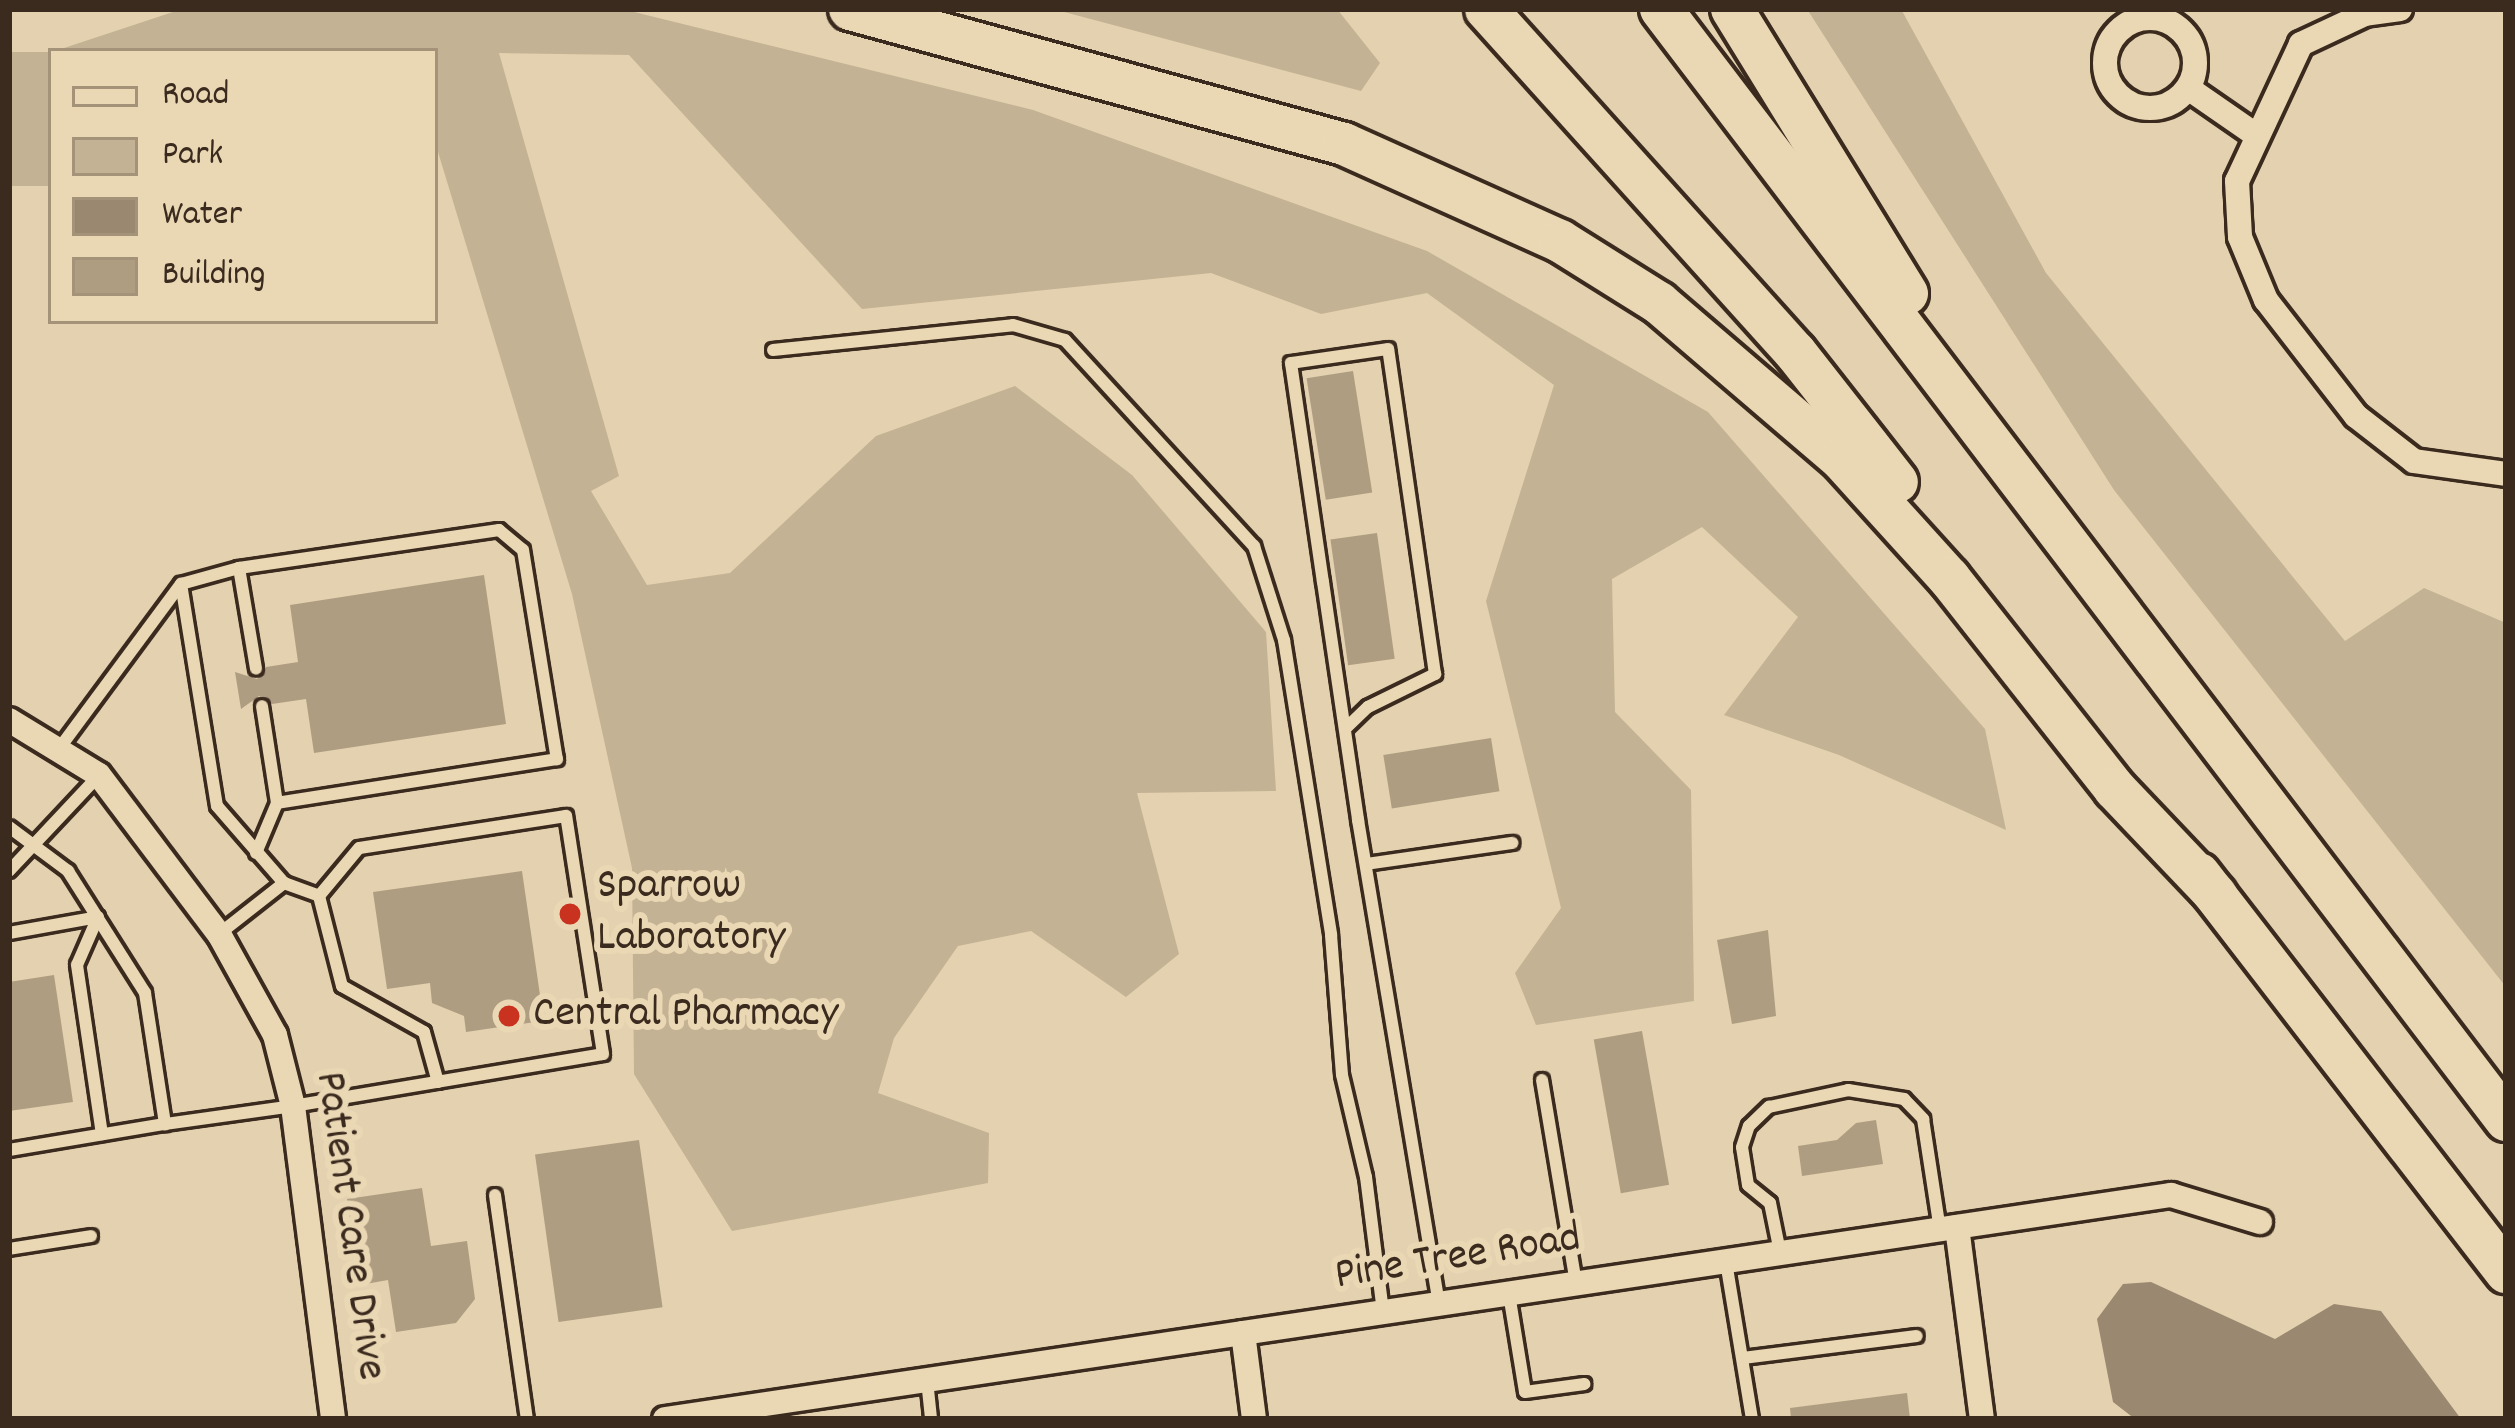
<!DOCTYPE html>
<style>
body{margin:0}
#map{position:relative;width:2515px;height:1428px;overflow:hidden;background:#e3d1af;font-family:Dekko,sans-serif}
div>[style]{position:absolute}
.green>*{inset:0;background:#c4b294;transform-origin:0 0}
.water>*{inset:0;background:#9a8870}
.building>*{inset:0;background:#af9d82;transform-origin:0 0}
.roads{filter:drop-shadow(3px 0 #3b2a1e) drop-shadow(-3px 0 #3b2a1e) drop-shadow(0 3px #3b2a1e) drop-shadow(0 -3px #3b2a1e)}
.lane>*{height:12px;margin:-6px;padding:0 6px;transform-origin:6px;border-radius:6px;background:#ead8b5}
.street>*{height:24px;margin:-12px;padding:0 12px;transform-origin:12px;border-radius:12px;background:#ead8b5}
.street>.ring{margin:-12px;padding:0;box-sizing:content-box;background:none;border:24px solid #ead8b5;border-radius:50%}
.highway>*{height:42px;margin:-21px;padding:0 21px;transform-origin:21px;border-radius:21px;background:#ead8b5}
.dots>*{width:33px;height:33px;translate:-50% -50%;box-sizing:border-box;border:6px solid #ead8b5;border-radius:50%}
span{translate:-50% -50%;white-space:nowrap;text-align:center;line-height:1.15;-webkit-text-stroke:12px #ead8b5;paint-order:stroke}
.poi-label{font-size:45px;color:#3b2a1e}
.left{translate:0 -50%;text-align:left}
.street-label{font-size:45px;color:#3b2a1e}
.frame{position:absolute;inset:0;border:12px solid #3b2a1e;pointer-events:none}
.legend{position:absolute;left:48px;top:48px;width:390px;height:276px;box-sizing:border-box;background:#ead8b5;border:3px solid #a49279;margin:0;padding:15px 21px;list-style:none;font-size:36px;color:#3b2a1e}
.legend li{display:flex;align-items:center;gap:24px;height:60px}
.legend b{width:60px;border:3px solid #a49279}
</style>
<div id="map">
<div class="green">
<div style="clip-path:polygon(182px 9px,622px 9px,1033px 110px,1427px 251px,1708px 412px,1985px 729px,2006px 830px,1839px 755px,1724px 715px,1798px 617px,1702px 527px,1612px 579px,1615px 712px,1691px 790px,1694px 1001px,1536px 1025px,1515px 973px,1561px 908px,1486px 601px,1554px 385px,1427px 293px,1321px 314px,1211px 273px,862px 309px,629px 55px,499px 53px,619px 476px,591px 491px,647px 585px,730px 573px,876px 436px,1015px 386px,1132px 475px,1266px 632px,1276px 791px,1137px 793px,1179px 954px,1126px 997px,1031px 931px,958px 946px,894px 1038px,878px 1093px,989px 1133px,988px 1183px,732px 1231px,634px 1074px,632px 868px,572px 594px,435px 142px,435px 51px,55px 51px)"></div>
<div style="clip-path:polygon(1053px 9px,1337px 9px,1380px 63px,1361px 91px)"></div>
<div style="clip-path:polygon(1807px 9px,1901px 9px,2046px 273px,2345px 641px,2424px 588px,2506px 623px,2506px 987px,2114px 490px)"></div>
<div style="left:51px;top:52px;width:134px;height:44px;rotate:90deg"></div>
</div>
<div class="water">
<div style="clip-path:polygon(2151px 1282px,2275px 1339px,2334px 1304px,2381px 1311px,2461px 1419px,2135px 1419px,2113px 1402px,2097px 1319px,2123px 1284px)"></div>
</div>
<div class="building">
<div style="left:1353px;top:371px;width:123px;height:47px;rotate:81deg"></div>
<div style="left:1377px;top:533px;width:127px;height:47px;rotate:82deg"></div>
<div style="clip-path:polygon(484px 575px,506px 724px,314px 753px,306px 699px,272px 704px,259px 696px,241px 709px,235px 672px,257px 679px,266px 667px,298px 662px,290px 605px)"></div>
<div style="left:1491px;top:738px;width:54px;height:109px;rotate:81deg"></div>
<div style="clip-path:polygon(522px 871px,541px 1002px,533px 1004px,535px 1022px,466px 1032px,464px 1016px,432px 1003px,430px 983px,387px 989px,373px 892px)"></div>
<div style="clip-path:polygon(1768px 930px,1776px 1016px,1732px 1024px,1717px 940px)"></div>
<div style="clip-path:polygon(54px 975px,73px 1102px,9px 1111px,9px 982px)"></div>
<div style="left:1642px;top:1031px;width:156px;height:49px;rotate:80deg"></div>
<div style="clip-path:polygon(1876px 1120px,1883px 1164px,1802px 1176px,1798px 1146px,1837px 1140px,1856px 1123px)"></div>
<div style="left:639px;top:1140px;width:169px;height:105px;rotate:82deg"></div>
<div style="clip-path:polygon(422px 1188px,431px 1246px,467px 1241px,475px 1299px,456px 1323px,396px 1332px,388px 1280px,360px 1285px,347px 1199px)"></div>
<div style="clip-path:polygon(1907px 1393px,1910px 1419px,1791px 1419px,1790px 1408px)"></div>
</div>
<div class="roads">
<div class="lane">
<div style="left:773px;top:350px;width:241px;rotate:-5.9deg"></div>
<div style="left:1013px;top:325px;width:54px;rotate:16.1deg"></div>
<div style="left:1065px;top:340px;width:280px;rotate:47.5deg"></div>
<div style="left:1254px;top:546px;width:99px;rotate:72.3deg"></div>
<div style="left:1284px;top:640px;width:299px;rotate:80.9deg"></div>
<div style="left:1331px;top:935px;width:140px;rotate:85.5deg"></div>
<div style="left:1342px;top:1075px;width:105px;rotate:76.8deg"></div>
<div style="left:1366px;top:1177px;width:136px;rotate:82.8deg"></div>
<div style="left:239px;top:568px;width:102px;rotate:80.4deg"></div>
<div style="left:1345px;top:729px;width:32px;rotate:-44deg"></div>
<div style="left:1368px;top:707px;width:75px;rotate:-26.2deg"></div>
<div style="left:1435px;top:674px;width:328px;rotate:-98.2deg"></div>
<div style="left:1388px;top:349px;width:98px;rotate:171.8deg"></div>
<div style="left:1291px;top:363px;width:221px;rotate:81.7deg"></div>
<div style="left:1323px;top:582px;width:241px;rotate:81.6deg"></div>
<div style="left:1358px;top:820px;width:490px;rotate:80.5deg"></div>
<div style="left:61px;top:746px;width:202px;rotate:-53.5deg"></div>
<div style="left:9px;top:827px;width:74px;rotate:36.7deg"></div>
<div style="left:68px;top:871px;width:144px;rotate:57.7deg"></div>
<div style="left:145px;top:993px;width:133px;rotate:81.3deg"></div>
<div style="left:165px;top:1124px;width:129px;rotate:-8deg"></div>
<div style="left:293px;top:1106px;width:314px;rotate:-9.5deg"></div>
<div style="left:603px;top:1054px;width:241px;rotate:-98.8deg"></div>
<div style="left:566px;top:816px;width:209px;rotate:171.2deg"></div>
<div style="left:359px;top:848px;width:62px;rotate:129.8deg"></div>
<div style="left:319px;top:896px;width:93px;rotate:75.7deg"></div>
<div style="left:342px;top:986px;width:94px;rotate:29.3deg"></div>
<div style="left:424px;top:1032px;width:52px;rotate:74.4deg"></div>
<div style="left:256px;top:853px;width:54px;rotate:-67.2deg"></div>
<div style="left:1366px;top:864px;width:148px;rotate:-8.2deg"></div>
<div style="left:9px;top:871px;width:132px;rotate:-46.8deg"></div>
<div style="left:284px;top:883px;width:37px;rotate:20deg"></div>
<div style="left:98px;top:917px;width:52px;rotate:113.6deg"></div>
<div style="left:77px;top:965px;width:171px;rotate:81.6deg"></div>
<div style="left:9px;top:933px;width:90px;rotate:-10.2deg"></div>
<div style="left:219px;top:934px;width:83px;rotate:-38.1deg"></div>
<div style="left:284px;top:883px;width:102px;rotate:-131deg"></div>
<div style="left:217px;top:806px;width:225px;rotate:-99.2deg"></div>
<div style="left:181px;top:584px;width:60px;rotate:-15.4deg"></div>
<div style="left:239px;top:568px;width:263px;rotate:-8.3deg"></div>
<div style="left:499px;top:530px;width:31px;rotate:40deg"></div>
<div style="left:523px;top:550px;width:212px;rotate:80.8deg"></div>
<div style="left:557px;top:759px;width:283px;rotate:171.1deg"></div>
<div style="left:277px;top:803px;width:98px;rotate:-98.8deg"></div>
<div style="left:1542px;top:1080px;width:206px;rotate:80.5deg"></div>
<div style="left:9px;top:1150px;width:158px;rotate:-9.5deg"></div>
<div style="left:495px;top:1195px;width:226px;rotate:81.9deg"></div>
<div style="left:9px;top:1249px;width:83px;rotate:-9deg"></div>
<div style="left:1780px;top:1252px;width:50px;rotate:-101.5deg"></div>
<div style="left:1770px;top:1203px;width:28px;rotate:-141deg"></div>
<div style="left:1748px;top:1185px;width:38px;rotate:-99deg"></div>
<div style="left:1742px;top:1147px;width:22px;rotate:-72deg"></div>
<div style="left:1749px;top:1126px;width:28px;rotate:-44deg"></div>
<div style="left:1769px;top:1107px;width:81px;rotate:-12.1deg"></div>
<div style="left:1848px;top:1090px;width:57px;rotate:9.1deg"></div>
<div style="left:1904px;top:1099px;width:28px;rotate:46deg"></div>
<div style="left:1923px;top:1119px;width:112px;rotate:81.3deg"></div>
<div style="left:1726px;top:1262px;width:159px;rotate:80.6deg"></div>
<div style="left:1509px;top:1294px;width:99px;rotate:80.7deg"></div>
<div style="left:1525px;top:1392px;width:60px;rotate:-7.7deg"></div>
<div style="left:1743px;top:1358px;width:175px;rotate:-7.2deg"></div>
<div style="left:927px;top:1380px;width:39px;rotate:84deg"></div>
</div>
<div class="street">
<div style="left:2400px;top:9px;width:35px;rotate:172deg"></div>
<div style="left:2365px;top:14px;width:71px;rotate:154.9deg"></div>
<div style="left:2301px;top:44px;width:151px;rotate:115deg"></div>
<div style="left:2237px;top:181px;width:56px;rotate:86.9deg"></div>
<div style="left:2240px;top:237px;width:68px;rotate:67.6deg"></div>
<div style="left:2266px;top:300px;width:147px;rotate:52.2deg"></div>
<div style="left:2356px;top:416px;width:73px;rotate:37.8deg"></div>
<div style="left:2414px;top:461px;width:93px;rotate:8deg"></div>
<div class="ring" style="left:2105px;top:18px;width:66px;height:66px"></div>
<div style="left:2188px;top:88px;width:83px;rotate:34.7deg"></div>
<div style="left:9px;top:720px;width:105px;rotate:31.4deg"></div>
<div style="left:99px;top:775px;width:199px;rotate:53deg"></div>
<div style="left:219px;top:934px;width:115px;rotate:61deg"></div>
<div style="left:275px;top:1035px;width:73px;rotate:75.8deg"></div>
<div style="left:293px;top:1106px;width:316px;rotate:82.7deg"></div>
<div style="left:1957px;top:1227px;width:194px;rotate:82.6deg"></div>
<div style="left:1243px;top:1333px;width:87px;rotate:82.7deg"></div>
<div style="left:665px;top:1419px;width:1523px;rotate:-8.46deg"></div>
<div style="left:2171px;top:1195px;width:93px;rotate:16.9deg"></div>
</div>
<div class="highway">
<div style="left:850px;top:9px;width:512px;rotate:15.28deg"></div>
<div style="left:1344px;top:144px;width:237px;rotate:24.2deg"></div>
<div style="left:1560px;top:241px;width:117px;rotate:32.1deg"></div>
<div style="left:1659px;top:303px;width:240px;rotate:40.6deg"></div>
<div style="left:1841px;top:459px;width:161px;rotate:47.8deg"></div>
<div style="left:1949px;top:578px;width:268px;rotate:51.8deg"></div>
<div style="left:2115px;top:789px;width:146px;rotate:46.4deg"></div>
<div style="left:1486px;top:9px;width:462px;rotate:48deg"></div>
<div style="left:1795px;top:352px;width:165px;rotate:51.9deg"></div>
<div style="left:1661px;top:9px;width:1396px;rotate:52.74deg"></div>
<div style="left:1732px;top:9px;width:334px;rotate:58.4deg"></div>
<div style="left:2199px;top:874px;width:503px;rotate:52.35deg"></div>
</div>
</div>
<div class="dots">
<div style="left:570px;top:914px;background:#c8321e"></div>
<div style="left:509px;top:1016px;background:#c8321e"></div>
</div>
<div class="poi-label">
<span class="left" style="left:597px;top:914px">Sparrow<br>Laboratory</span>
<span class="left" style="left:533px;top:1016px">Central Pharmacy</span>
</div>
<div class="street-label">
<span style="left:348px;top:1226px;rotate:82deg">Patient Care Drive</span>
<span style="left:1458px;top:1259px;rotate:-9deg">Pine Tree Road</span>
</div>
<div class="frame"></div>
<ul class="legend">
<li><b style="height:15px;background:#ead8b5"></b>Road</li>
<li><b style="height:33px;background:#c4b294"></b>Park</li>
<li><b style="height:33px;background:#9a8870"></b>Water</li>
<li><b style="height:33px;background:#af9d82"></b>Building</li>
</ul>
</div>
